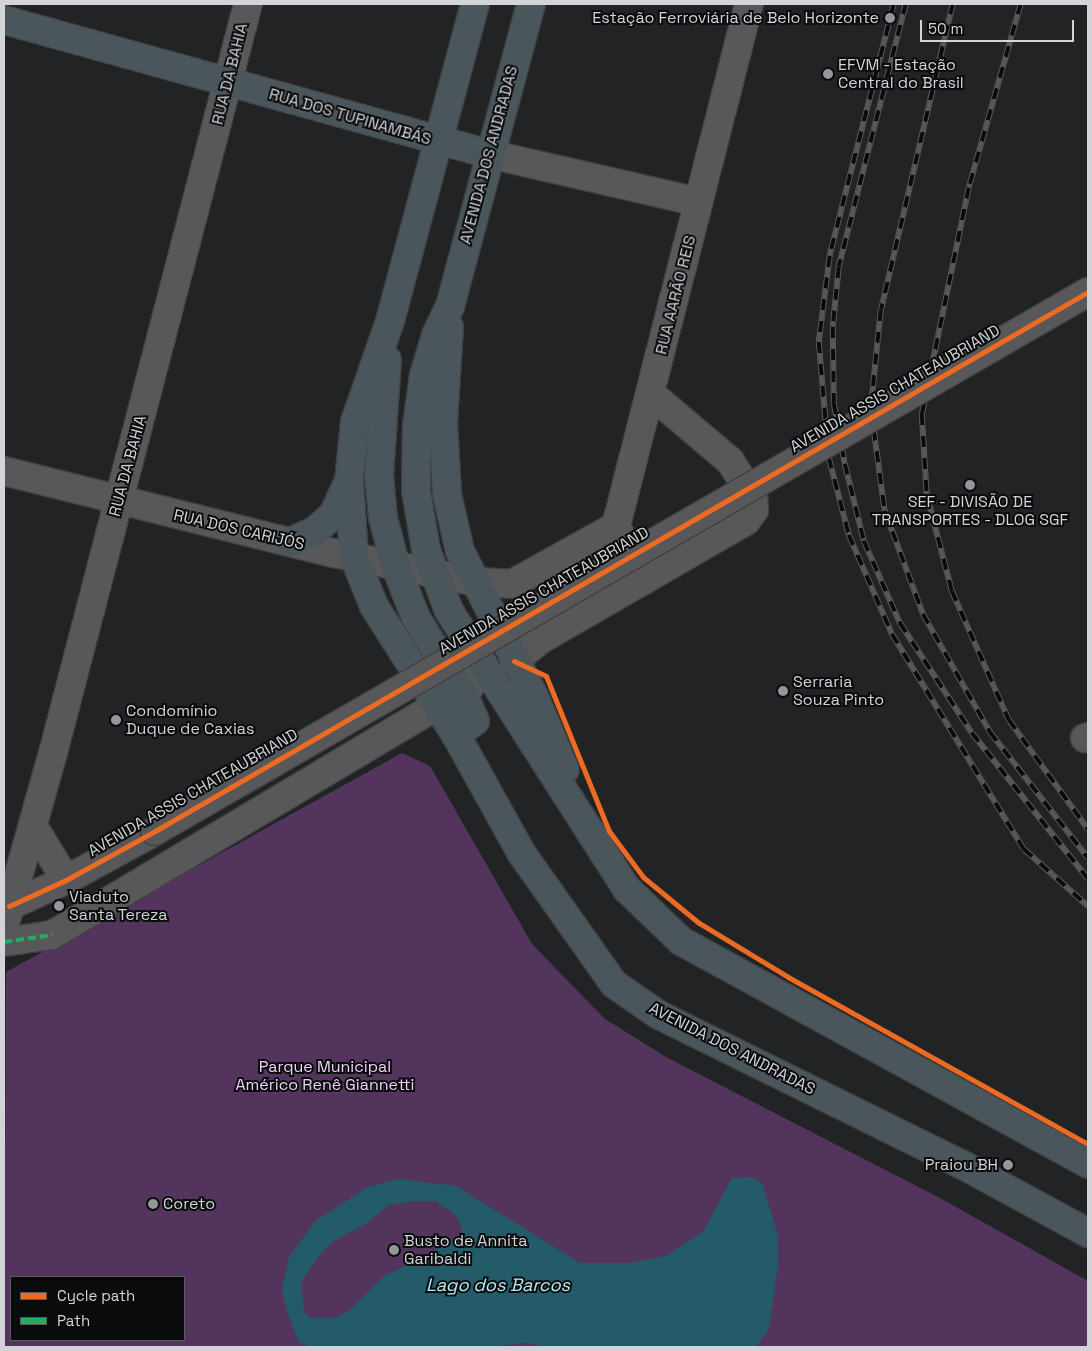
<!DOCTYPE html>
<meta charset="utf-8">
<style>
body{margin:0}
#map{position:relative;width:1092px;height:1351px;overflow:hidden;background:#212325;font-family:"Space Grotesk",sans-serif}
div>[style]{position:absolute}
.green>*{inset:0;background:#53345c}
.water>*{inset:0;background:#235b68}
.roads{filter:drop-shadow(1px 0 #3f4042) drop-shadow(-1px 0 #3f4042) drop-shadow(0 1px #3f4042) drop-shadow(0 -1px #3f4042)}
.minor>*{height:28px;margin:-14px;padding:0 14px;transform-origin:14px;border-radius:14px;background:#58585a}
.major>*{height:28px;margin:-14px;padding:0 14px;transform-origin:14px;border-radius:14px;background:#4a555c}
.rail>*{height:5.5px;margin-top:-2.75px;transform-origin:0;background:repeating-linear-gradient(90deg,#0a0b0d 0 11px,#57585a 0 22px);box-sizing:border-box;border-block:1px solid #57585a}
.bridges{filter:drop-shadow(1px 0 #3f4042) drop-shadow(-1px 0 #3f4042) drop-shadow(0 1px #3f4042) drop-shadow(0 -1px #3f4042)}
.minor-bridge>*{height:28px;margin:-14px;padding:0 14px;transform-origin:14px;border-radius:14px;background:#58585a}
.quiet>*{height:4px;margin-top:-2px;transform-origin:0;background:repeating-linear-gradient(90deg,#26ab63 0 8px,transparent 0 12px)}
.cycleway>*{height:5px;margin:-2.5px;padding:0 2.5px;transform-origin:2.5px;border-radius:2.5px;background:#ed6a23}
.dots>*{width:14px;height:14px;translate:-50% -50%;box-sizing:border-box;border:2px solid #0a0b0d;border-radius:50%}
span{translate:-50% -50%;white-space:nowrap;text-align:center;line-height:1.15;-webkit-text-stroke:4px #0a0b0d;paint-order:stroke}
.poi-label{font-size:16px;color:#d3d4d8}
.right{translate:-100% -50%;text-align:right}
.left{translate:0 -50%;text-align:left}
.street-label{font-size:16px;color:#d3d4d8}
.park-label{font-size:16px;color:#eed2f5}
.water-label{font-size:18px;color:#b6eaf8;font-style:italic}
.frame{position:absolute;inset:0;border:5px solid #d3d4d8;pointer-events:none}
.legend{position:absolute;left:10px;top:1276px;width:175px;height:65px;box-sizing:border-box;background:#0a0b0d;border:1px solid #5a5b5e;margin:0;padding:6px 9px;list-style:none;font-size:15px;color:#d3d4d8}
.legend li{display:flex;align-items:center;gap:10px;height:25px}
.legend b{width:25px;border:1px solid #5a5b5e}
.scale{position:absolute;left:920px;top:20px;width:154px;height:22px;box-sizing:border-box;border:2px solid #d3d4d8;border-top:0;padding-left:6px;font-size:15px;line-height:18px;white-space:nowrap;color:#d3d4d8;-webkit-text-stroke:4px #0a0b0d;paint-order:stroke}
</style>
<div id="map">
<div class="green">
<div style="clip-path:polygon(evenodd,402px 753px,430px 766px,532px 944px,605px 1019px,666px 1057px,940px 1198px,1088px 1281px,1088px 1347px,4px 1347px,6px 972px,402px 753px,11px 1277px,184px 1277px,184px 1340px,11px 1340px,11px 1277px)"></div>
</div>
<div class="water">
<div style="clip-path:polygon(evenodd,750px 1177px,762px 1183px,778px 1236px,778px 1266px,769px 1329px,756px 1347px,548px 1347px,527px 1343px,485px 1347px,310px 1347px,298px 1341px,286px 1308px,282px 1289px,289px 1257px,315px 1221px,368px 1187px,399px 1179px,456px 1186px,580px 1263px,630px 1263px,666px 1256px,703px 1232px,732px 1178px,750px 1177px,411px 1201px,435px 1201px,454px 1213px,462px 1227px,460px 1237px,383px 1277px,350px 1310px,336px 1318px,310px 1318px,304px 1312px,301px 1282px,319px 1256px,332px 1242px,367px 1223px,389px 1205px,411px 1201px)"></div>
</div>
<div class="roads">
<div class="minor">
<div style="left:489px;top:154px;width:215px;rotate:12.9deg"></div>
<div style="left:4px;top:471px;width:340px;rotate:14deg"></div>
<div style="left:334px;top:553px;width:146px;rotate:11.5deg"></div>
<div style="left:477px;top:582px;width:35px;rotate:3deg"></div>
<div style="left:512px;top:584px;width:119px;rotate:-29.1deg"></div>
<div style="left:643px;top:581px;width:61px;rotate:-116.1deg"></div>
<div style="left:616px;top:526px;width:539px;rotate:-75.71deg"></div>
<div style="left:514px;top:661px;width:33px;rotate:-39deg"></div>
<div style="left:540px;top:640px;width:238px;rotate:-30deg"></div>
<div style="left:746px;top:521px;width:14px;rotate:-54deg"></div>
<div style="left:754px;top:510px;width:13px;rotate:-94deg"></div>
<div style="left:753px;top:497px;width:43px;rotate:-122.6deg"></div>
<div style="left:730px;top:461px;width:104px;rotate:-139.7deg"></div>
<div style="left:1085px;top:738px;width:3px;rotate:-18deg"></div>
<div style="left:33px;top:826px;width:63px;rotate:58.6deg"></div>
<div style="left:9px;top:906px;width:63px;rotate:-24.5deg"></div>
<div style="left:66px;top:880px;width:102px;rotate:-28.8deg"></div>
<div style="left:4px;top:927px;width:181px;rotate:-74.3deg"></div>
<div style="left:53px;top:753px;width:774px;rotate:-75.41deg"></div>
<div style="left:4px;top:942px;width:49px;rotate:-8.3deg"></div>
<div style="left:52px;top:935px;width:446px;rotate:-30.8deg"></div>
<div style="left:435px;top:707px;width:31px;rotate:-21deg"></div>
<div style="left:464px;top:696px;width:36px;rotate:-58deg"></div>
</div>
<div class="major">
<div style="left:475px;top:4px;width:325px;rotate:105deg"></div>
<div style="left:391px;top:318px;width:110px;rotate:109.1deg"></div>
<div style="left:355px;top:422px;width:59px;rotate:95.8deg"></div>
<div style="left:349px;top:481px;width:76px;rotate:86.2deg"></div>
<div style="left:354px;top:557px;width:53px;rotate:67.8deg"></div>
<div style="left:374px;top:606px;width:153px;rotate:57.6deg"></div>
<div style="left:456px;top:735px;width:136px;rotate:61deg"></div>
<div style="left:522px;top:854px;width:159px;rotate:54.7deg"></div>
<div style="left:614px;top:984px;width:55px;rotate:34.6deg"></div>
<div style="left:659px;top:1015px;width:337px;rotate:26.3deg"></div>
<div style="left:961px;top:1164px;width:145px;rotate:28.5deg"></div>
<div style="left:531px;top:4px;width:313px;rotate:105deg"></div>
<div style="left:450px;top:306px;width:32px;rotate:116deg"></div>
<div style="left:436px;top:335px;width:42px;rotate:106.7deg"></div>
<div style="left:424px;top:375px;width:50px;rotate:98deg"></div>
<div style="left:417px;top:425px;width:66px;rotate:90.9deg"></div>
<div style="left:416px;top:491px;width:60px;rotate:80.4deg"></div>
<div style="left:426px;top:550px;width:65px;rotate:69.3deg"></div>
<div style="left:449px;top:611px;width:330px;rotate:57.4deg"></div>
<div style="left:627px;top:889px;width:75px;rotate:43.9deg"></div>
<div style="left:681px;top:941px;width:464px;rotate:28.7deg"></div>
<div style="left:4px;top:20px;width:503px;rotate:15.44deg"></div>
<div style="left:449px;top:327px;width:95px;rotate:93.6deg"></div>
<div style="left:443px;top:422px;width:72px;rotate:86.8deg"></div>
<div style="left:447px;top:494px;width:58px;rotate:77.2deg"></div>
<div style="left:460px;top:551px;width:163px;rotate:63deg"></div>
<div style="left:534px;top:696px;width:80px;rotate:67.3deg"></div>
<div style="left:387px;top:360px;width:115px;rotate:94deg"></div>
<div style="left:379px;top:475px;width:43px;rotate:84.7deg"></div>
<div style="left:383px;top:518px;width:51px;rotate:75.1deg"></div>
<div style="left:396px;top:567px;width:55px;rotate:68.6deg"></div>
<div style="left:416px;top:618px;width:92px;rotate:58.4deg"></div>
<div style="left:464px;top:696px;width:27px;rotate:66deg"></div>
<div style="left:475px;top:721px;width:24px;rotate:144deg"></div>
<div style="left:290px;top:542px;width:27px;rotate:-24deg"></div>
<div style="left:315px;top:531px;width:24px;rotate:-42deg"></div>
<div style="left:333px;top:515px;width:33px;rotate:-65deg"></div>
</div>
</div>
<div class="rail">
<div style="left:894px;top:4px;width:260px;rotate:104.3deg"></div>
<div style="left:830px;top:256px;width:87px;rotate:97.3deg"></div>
<div style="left:819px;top:342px;width:116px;rotate:85.1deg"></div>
<div style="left:829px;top:458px;width:80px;rotate:75.4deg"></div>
<div style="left:849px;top:535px;width:108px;rotate:66.5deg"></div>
<div style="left:892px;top:634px;width:252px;rotate:58.5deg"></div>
<div style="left:1024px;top:849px;width:86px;rotate:41.7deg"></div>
<div style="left:906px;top:4px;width:271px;rotate:104.3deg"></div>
<div style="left:839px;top:267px;width:60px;rotate:95.7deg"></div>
<div style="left:833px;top:327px;width:76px;rotate:89.2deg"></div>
<div style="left:834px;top:403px;width:62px;rotate:79.8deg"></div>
<div style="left:845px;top:464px;width:79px;rotate:76.1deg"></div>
<div style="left:864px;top:541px;width:90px;rotate:66.3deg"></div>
<div style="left:900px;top:623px;width:131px;rotate:56.8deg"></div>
<div style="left:972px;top:733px;width:186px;rotate:51.5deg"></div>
<div style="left:953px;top:4px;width:314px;rotate:103.2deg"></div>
<div style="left:881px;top:310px;width:99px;rotate:95.8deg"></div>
<div style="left:871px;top:408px;width:104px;rotate:82.3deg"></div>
<div style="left:885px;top:511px;width:110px;rotate:69.7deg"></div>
<div style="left:923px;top:614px;width:136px;rotate:60.4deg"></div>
<div style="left:990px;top:732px;width:160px;rotate:52.1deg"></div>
<div style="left:1021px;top:4px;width:191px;rotate:105.8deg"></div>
<div style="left:969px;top:188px;width:231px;rotate:101.7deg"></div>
<div style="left:922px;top:414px;width:81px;rotate:86.5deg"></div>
<div style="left:927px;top:495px;width:99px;rotate:75.4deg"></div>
<div style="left:952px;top:591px;width:141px;rotate:66.2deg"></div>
<div style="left:1009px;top:720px;width:135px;rotate:54.1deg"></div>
</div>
<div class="bridges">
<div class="minor-bridge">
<div style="left:155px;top:831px;width:1078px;rotate:-30.02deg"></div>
</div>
</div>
<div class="quiet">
<div style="left:4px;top:942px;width:49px;rotate:-8.3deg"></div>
</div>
<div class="cycleway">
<div style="left:514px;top:661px;width:35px;rotate:25deg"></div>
<div style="left:546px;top:676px;width:167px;rotate:67.9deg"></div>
<div style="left:609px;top:831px;width:57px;rotate:53.5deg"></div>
<div style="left:643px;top:877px;width:72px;rotate:39.4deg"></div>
<div style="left:699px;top:923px;width:104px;rotate:31.2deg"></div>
<div style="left:788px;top:977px;width:343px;rotate:29.1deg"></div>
<div style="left:9px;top:906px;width:63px;rotate:-24.5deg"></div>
<div style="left:66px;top:880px;width:102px;rotate:-28.8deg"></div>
<div style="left:155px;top:831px;width:1078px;rotate:-30.02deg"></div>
</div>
<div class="dots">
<div style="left:890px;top:18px;background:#959699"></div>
<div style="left:828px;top:74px;background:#959699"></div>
<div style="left:970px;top:485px;background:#959699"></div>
<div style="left:783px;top:691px;background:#959699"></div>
<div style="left:116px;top:720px;background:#959699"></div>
<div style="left:59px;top:906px;background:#959699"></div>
<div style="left:1008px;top:1165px;background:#959699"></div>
<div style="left:153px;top:1204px;background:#959699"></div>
<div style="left:394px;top:1250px;background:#959699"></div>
</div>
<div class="poi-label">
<span class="right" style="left:879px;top:18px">Estação Ferroviária de Belo Horizonte</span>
<span class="left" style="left:838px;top:74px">EFVM - Estação<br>Central do Brasil</span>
<span style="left:970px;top:511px">SEF - DIVISÃO DE<br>TRANSPORTES - DLOG SGF</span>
<span class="left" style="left:793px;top:691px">Serraria<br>Souza Pinto</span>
<span class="left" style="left:126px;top:720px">Condomínio<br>Duque de Caxias</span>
<span class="left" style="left:69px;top:906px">Viaduto<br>Santa Tereza</span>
<span class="right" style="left:998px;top:1165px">Praiou BH</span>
<span class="left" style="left:163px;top:1204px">Coreto</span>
<span class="left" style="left:404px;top:1250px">Busto de Annita<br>Garibaldi</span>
</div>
<div class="street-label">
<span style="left:230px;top:74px;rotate:-76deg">RUA DA BAHIA</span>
<span style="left:350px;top:117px;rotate:16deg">RUA DOS TUPINAMBÁS</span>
<span style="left:489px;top:155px;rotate:-75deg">AVENIDA DOS ANDRADAS</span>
<span style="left:676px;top:295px;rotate:-76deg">RUA AARÃO REIS</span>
<span style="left:895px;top:389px;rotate:-30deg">AVENIDA ASSIS CHATEAUBRIAND</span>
<span style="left:128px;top:466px;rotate:-75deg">RUA DA BAHIA</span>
<span style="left:239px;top:530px;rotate:13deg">RUA DOS CARIJÓS</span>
<span style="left:544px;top:591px;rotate:-30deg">AVENIDA ASSIS CHATEAUBRIAND</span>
<span style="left:193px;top:793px;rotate:-30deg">AVENIDA ASSIS CHATEAUBRIAND</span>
<span style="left:732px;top:1049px;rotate:27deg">AVENIDA DOS ANDRADAS</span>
</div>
<div class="park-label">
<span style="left:325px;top:1076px">Parque Municipal<br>Américo Renê Giannetti</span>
</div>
<div class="water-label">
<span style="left:498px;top:1285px">Lago dos Barcos</span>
</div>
<div class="frame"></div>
<ul class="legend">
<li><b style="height:6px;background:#ed6a23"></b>Cycle path</li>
<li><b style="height:6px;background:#26ab63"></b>Path</li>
</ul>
<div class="scale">50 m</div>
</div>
